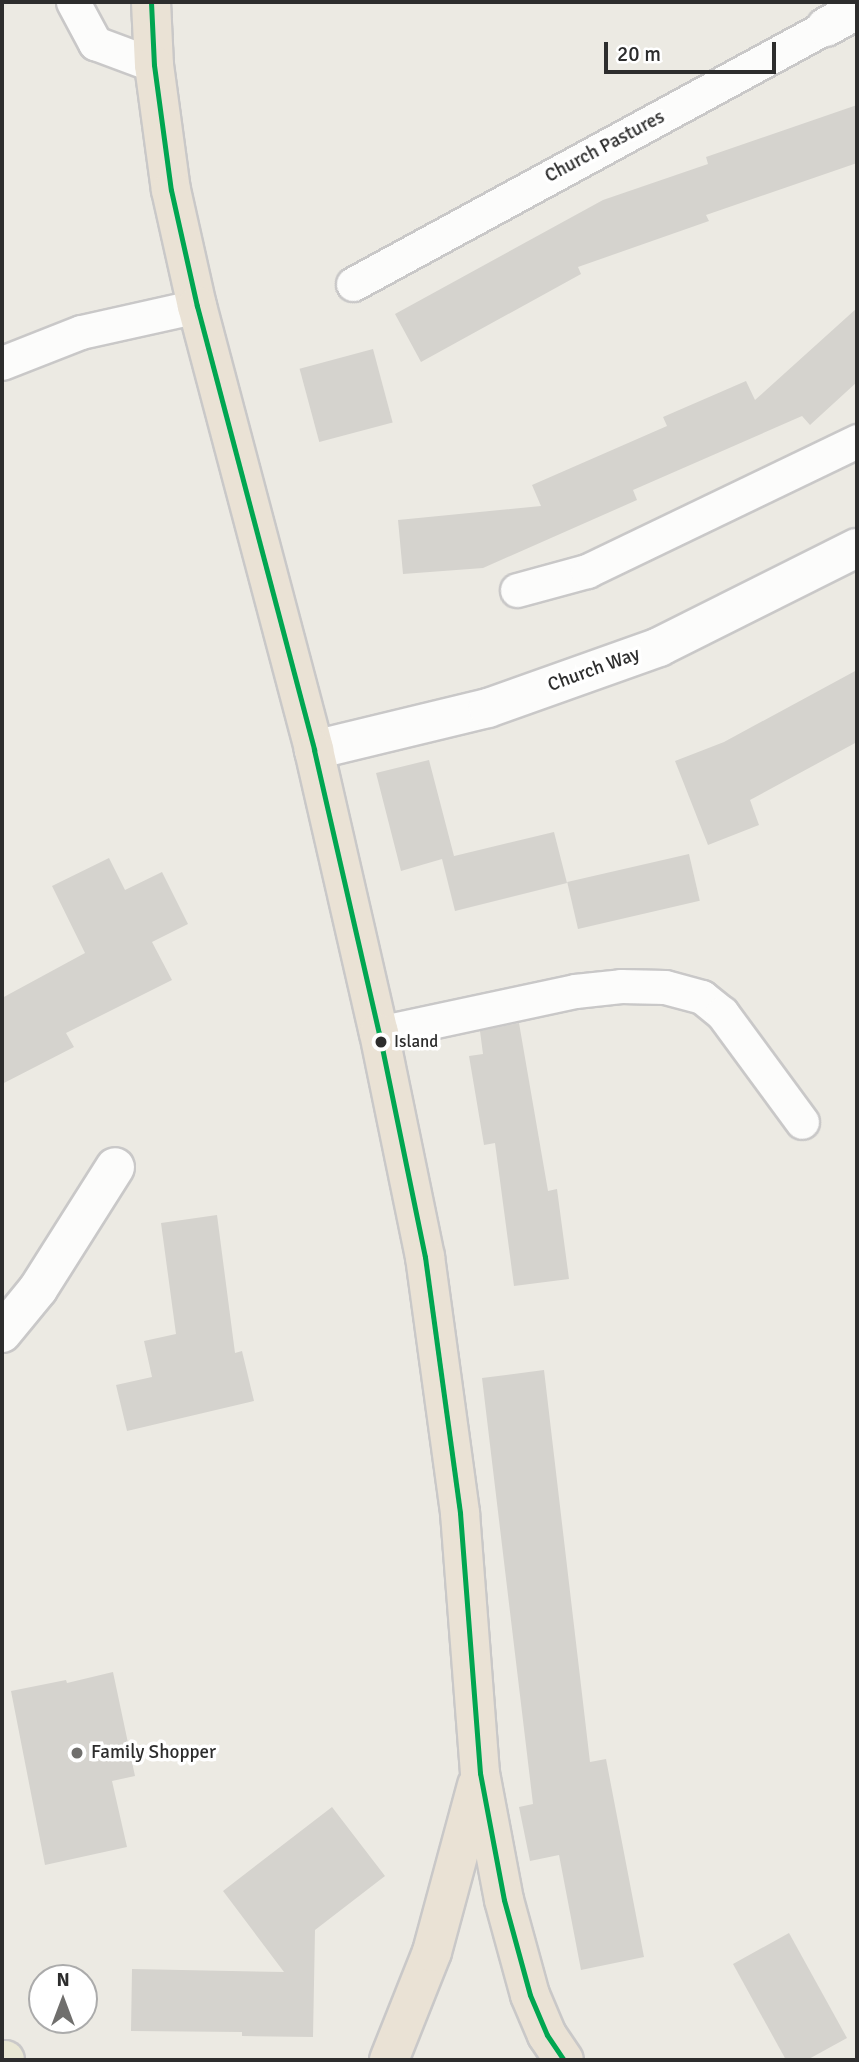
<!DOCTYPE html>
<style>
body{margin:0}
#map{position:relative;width:859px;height:2062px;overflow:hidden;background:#eceae3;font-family:Signika,sans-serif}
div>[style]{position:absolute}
.building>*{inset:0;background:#d5d3ce;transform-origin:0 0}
.roads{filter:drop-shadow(2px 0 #c9c8c8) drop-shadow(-2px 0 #c9c8c8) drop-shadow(0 2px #c9c8c8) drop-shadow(0 -2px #c9c8c8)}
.lane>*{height:33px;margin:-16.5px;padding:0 16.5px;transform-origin:16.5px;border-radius:16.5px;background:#fcfcfb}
.street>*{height:38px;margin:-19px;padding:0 19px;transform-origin:19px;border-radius:19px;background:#fcfcfb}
.primary>*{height:38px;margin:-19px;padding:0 19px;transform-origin:19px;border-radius:19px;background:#e9e7d4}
.highway>*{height:38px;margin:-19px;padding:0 19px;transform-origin:19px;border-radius:19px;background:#eae2d5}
.bus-1>*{height:5px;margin:-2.5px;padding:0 2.5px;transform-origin:2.5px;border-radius:2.5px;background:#00a651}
.dots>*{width:19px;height:19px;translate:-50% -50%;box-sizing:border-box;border:4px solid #fff;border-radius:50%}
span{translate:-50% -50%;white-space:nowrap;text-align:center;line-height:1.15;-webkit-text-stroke:7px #fff;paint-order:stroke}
.bus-label{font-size:17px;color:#2d2d2d}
.left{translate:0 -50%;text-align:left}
.street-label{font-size:19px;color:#2d2d2d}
.poi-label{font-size:19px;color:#2d2d2d}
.frame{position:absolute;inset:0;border:4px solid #2d2d2d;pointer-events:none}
.north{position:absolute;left:28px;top:1964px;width:70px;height:70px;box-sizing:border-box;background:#fff;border:2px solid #ababab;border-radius:50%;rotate:0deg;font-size:19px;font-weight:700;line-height:28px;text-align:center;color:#2d2d2d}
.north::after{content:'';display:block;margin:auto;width:24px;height:32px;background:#706f6d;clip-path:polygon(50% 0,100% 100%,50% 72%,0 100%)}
.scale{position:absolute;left:604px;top:42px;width:172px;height:32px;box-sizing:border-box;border:4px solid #2d2d2d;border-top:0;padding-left:9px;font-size:21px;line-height:24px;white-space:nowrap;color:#2d2d2d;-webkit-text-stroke:5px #fff;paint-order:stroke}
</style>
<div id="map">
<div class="building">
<div style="clip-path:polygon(857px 105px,857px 163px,706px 215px,709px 221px,578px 267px,581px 274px,421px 362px,395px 314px,603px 200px,708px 164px,706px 157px)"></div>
<div style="clip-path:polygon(857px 308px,857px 382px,810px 425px,802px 416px,633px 490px,637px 500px,483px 568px,403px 574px,398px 520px,541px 506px,532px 485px,667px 426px,663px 417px,746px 381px,755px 400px)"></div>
<div style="left:373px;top:349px;width:76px;height:76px;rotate:75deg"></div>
<div style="clip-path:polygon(857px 670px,857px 742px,750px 800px,759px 825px,708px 845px,675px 761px,724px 742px)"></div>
<div style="clip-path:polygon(429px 760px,454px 856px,446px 858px,554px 832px,567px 883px,455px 911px,442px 859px,401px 871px,376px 773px)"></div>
<div style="left:689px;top:854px;width:48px;height:125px;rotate:77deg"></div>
<div style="clip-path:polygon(109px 858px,125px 890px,162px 872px,188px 924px,152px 942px,172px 980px,66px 1033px,74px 1047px,2px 1084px,2px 998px,85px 953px,52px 886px)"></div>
<div style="clip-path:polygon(519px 1023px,548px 1191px,557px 1189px,569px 1279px,514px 1286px,495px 1143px,484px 1145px,469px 1056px,483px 1054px,480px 1031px)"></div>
<div style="clip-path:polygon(217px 1215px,235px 1353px,242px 1351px,254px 1401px,127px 1431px,116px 1385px,152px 1377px,144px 1341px,176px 1334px,161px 1223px)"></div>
<div style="clip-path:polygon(544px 1370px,590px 1762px,606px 1759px,644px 1957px,581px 1970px,559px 1855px,530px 1861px,519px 1807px,533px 1804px,482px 1378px)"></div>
<div style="clip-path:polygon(113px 1672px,135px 1776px,112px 1781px,127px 1847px,45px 1865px,11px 1691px,66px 1680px,67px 1683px)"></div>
<div style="clip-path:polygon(332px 1807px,385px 1876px,315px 1930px,313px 2037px,242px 2036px,242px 2032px,131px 2031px,132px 1969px,284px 1972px,223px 1891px)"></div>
<div style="clip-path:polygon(789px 1933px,847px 2038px,807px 2060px,786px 2060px,733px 1964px)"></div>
</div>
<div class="roads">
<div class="lane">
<div style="left:73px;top:2px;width:47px;rotate:61.8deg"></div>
<div style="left:95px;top:43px;width:63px;rotate:20.4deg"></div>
<div style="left:353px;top:284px;width:538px;rotate:-28.52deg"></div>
<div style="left:2px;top:363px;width:85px;rotate:-21.4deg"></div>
<div style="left:81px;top:332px;width:119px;rotate:-12.6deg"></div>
<div style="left:517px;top:590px;width:73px;rotate:-15.2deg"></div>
<div style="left:587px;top:571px;width:300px;rotate:-25.7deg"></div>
<div style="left:379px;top:1033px;width:200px;rotate:-12.1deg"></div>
<div style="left:575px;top:991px;width:46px;rotate:-6.2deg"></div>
<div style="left:621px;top:986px;width:44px;rotate:1.3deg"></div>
<div style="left:665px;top:987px;width:38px;rotate:15deg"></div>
<div style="left:702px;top:997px;width:26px;rotate:39deg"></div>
<div style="left:722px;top:1013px;width:135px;rotate:53.7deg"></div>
</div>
<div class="street">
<div style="left:826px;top:27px;width:35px;rotate:-29deg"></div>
<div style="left:314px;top:750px;width:179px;rotate:-13.6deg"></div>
<div style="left:488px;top:708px;width:182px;rotate:-19.6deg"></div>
<div style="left:659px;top:647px;width:221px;rotate:-26.6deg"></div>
<div style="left:2px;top:1333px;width:57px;rotate:-50.7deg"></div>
<div style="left:38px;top:1289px;width:144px;rotate:-57.7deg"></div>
</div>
<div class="primary">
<div style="left:2px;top:2060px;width:3px"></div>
</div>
<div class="highway">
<div style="left:151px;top:2px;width:63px;rotate:87.3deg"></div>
<div style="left:154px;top:65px;width:126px;rotate:82.3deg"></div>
<div style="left:171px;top:190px;width:119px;rotate:77.4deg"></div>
<div style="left:197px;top:306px;width:459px;rotate:75.2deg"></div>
<div style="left:314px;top:750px;width:290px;rotate:77.1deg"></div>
<div style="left:379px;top:1033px;width:229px;rotate:78.4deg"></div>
<div style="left:425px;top:1257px;width:258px;rotate:82.2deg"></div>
<div style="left:460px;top:1513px;width:261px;rotate:85.6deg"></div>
<div style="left:480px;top:1773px;width:129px;rotate:79.3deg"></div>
<div style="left:504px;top:1900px;width:98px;rotate:74.7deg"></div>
<div style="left:530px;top:1995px;width:43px;rotate:67deg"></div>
<div style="left:547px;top:2035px;width:30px;rotate:56deg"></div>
<div style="left:389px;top:2060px;width:116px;rotate:-68.3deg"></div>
<div style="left:432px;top:1952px;width:173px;rotate:-74.9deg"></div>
</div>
</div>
<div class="bus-1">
<div style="left:151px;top:2px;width:63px;rotate:87.3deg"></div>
<div style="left:154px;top:65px;width:126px;rotate:82.3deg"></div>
<div style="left:171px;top:190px;width:119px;rotate:77.4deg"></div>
<div style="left:197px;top:306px;width:459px;rotate:75.2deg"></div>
<div style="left:314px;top:750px;width:290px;rotate:77.1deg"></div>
<div style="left:379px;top:1033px;width:229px;rotate:78.4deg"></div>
<div style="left:425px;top:1257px;width:258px;rotate:82.2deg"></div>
<div style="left:460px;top:1513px;width:261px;rotate:85.6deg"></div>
<div style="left:480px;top:1773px;width:129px;rotate:79.3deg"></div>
<div style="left:504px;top:1900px;width:98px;rotate:74.7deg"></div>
<div style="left:530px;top:1995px;width:43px;rotate:67deg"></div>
<div style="left:547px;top:2035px;width:30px;rotate:56deg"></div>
</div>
<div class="dots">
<div style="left:381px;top:1042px;background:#2d2d2d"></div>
<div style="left:77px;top:1753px;background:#706f6d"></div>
</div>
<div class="bus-label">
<span class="left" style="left:394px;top:1042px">Island</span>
</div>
<div class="street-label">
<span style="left:605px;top:147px;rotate:-28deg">Church Pastures</span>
<span style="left:594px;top:670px;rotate:-20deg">Church Way</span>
</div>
<div class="poi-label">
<span class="left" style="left:91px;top:1753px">Family Shopper</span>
</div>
<div class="frame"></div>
<div class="north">N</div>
<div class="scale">20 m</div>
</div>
